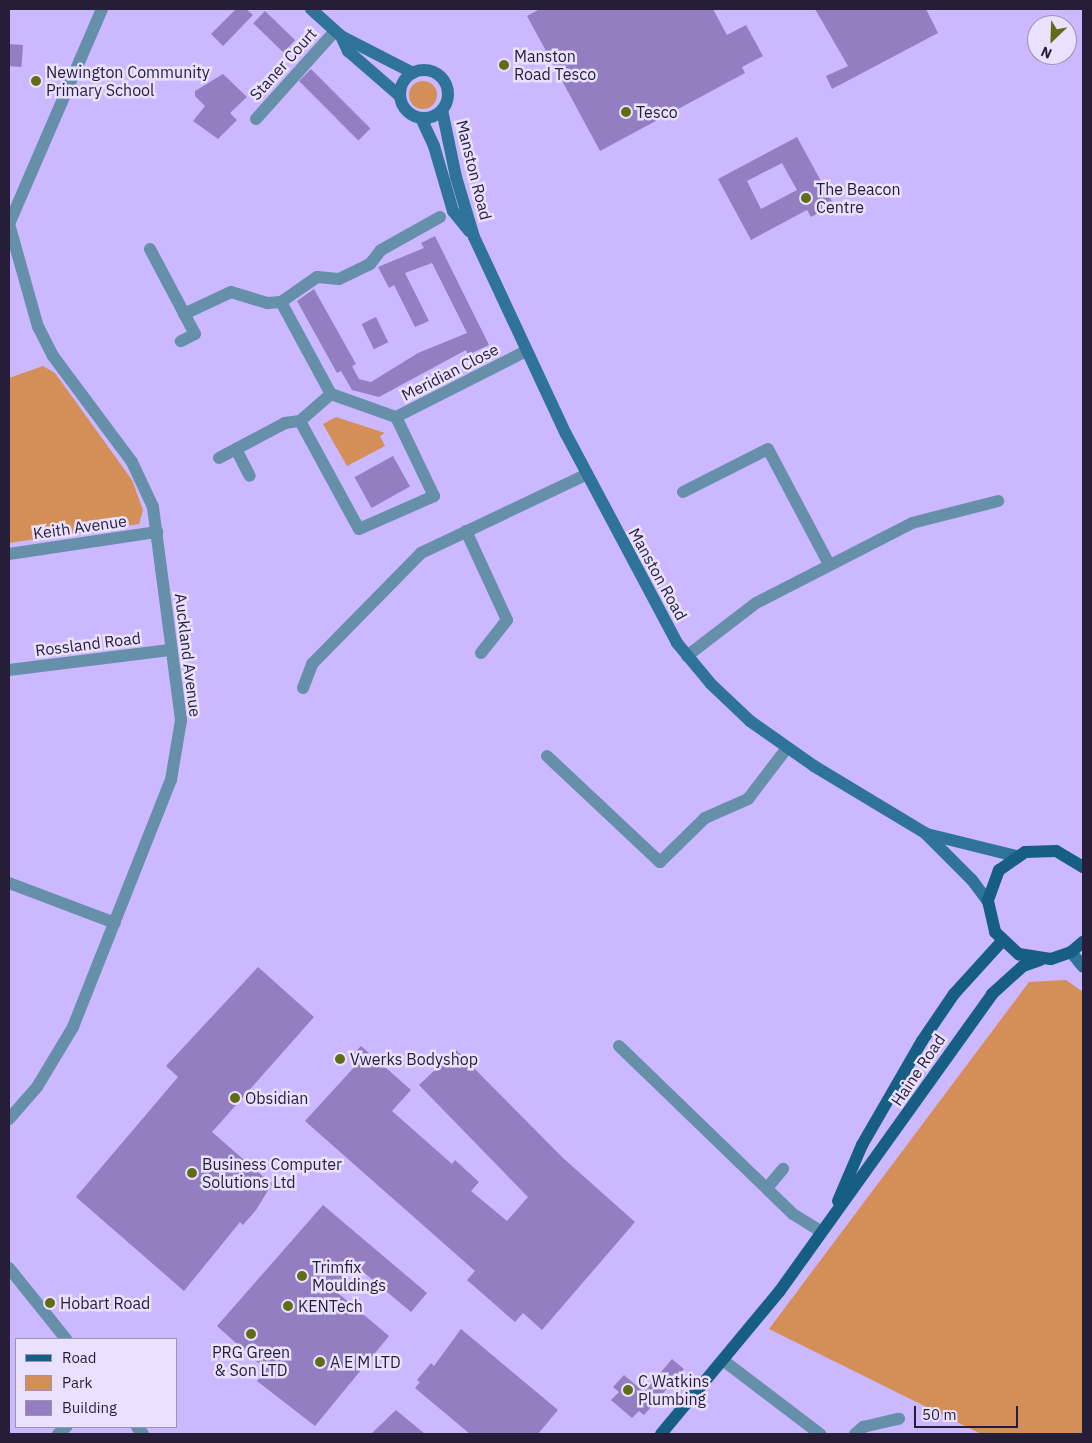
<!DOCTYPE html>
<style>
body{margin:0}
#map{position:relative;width:1092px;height:1443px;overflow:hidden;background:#ccb8ff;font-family:"IBM Plex Sans",sans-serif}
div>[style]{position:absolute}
.green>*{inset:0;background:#d48e58}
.round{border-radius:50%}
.building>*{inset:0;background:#927ec1;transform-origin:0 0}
.minor>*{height:12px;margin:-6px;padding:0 6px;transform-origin:6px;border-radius:6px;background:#668fa9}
.secondary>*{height:12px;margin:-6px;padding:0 6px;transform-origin:6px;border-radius:6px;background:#30739a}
.secondary>.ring{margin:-6px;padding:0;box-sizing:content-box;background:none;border:12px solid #30739a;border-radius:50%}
.primary>*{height:12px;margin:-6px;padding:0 6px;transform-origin:6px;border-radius:6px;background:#165e83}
.dots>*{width:14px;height:14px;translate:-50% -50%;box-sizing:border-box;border:2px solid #e9e1fe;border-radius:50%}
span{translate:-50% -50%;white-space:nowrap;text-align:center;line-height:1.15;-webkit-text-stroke:5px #e9e1fe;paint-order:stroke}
.poi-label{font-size:16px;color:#261e39}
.left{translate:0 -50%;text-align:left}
.street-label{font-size:16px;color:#261e39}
.frame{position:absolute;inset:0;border:10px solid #261e39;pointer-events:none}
.legend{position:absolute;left:15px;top:1338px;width:162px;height:90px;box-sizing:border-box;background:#e9e1fe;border:1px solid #9b93af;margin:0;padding:6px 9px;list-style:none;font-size:15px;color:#261e39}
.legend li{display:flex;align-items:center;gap:10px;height:25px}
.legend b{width:25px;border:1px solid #9b93af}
.north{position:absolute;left:1027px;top:15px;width:50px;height:50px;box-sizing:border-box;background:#e9e1fe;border:1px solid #9b93af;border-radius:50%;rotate:204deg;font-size:14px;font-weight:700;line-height:20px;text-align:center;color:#261e39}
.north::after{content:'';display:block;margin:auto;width:18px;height:22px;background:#616d16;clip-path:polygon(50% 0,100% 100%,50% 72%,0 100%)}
.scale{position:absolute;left:914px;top:1406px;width:104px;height:22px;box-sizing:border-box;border:2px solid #261e39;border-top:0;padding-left:6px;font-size:15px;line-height:18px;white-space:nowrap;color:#261e39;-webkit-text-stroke:4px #e9e1fe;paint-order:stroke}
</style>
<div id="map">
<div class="green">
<div class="round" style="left:409px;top:81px;width:28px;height:28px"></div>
<div style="clip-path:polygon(43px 366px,55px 373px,132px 480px,143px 510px,139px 524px,9px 543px,9px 378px)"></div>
<div style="clip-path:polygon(336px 417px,385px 433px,380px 436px,385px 446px,347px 466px,323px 424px)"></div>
<div style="clip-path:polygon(1066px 980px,1083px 992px,1083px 1434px,981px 1434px,769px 1329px,1029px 982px)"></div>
</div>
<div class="building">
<div style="clip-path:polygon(236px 9px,246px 9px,253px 15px,223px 46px,211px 34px)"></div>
<div style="clip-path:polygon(540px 9px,713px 9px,727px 35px,746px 25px,763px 56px,742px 67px,745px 73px,600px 151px,527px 16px)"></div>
<div style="clip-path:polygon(815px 9px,926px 9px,938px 33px,832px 89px,826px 76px,848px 66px)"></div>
<div style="left:265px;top:11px;width:42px;height:17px;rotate:44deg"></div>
<div style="left:9px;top:44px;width:14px;height:22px;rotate:4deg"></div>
<div style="left:311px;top:69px;width:84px;height:17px;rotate:45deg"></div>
<div style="clip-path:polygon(223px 74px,247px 97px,230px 113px,237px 120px,218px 139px,193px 121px,205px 106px,195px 96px,195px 91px)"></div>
<div style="clip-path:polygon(evenodd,797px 137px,834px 205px,811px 217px,807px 210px,751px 240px,718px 179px,797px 137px,782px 163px,797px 190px,761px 209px,747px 181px,782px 163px)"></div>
<div style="clip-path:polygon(435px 236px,489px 345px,468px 355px,466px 350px,379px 397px,352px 390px,341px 371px,337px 373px,297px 301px,314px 289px,356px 364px,352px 366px,359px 379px,371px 382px,418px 353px,467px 333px,432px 263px,405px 273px,429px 321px,415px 327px,394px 285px,389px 288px,378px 267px,424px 248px,421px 243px)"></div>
<div style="left:376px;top:317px;width:28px;height:16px;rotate:64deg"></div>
<div style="left:393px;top:456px;width:35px;height:44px;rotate:61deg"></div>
<div style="clip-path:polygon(258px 967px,314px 1017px,212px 1132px,272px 1184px,256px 1210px,243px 1225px,240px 1222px,184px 1291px,76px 1197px,178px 1077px,166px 1066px)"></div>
<div style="clip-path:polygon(361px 1046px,411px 1090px,392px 1111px,452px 1164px,455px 1160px,479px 1182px,471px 1191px,507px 1221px,528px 1197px,419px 1085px,456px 1050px,563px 1158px,635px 1222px,542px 1330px,523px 1313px,515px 1322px,467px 1280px,475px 1271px,305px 1121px,358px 1063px,351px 1056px)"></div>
<div style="clip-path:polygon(323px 1205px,427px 1293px,411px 1312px,355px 1265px,333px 1289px,389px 1336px,315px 1426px,257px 1381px,266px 1370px,217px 1326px)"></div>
<div style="clip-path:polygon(461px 1329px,558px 1410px,538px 1434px,470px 1434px,415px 1388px,420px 1382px,417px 1380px,431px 1363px,434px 1366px)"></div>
<div style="clip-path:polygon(672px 1359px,684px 1369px,644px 1415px,639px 1411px,632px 1418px,611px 1400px,619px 1392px,613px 1387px,624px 1375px,644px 1392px)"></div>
<div style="clip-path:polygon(396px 1410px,425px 1434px,371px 1434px)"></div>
</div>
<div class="minor">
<div style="left:256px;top:119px;width:118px;rotate:-48.1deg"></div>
<div style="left:440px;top:217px;width:68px;rotate:150.8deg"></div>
<div style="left:381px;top:250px;width:18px;rotate:128deg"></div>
<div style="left:370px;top:264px;width:34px;rotate:154deg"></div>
<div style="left:339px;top:279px;width:22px;rotate:-175deg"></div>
<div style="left:317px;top:277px;width:44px;rotate:145.2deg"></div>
<div style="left:281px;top:302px;width:105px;rotate:61.5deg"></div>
<div style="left:331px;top:394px;width:69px;rotate:19.5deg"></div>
<div style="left:396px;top:417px;width:146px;rotate:-26.9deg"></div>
<div style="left:9px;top:224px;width:234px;rotate:-66.6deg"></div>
<div style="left:150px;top:249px;width:96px;rotate:62.1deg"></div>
<div style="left:195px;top:334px;width:16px;rotate:153deg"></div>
<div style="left:184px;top:314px;width:52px;rotate:-25.1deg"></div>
<div style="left:231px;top:292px;width:38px;rotate:17deg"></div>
<div style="left:267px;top:303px;width:14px;rotate:-4deg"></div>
<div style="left:300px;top:421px;width:123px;rotate:61.4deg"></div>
<div style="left:359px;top:529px;width:82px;rotate:-23.7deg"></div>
<div style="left:434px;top:496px;width:88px;rotate:-115.7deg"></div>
<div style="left:236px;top:449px;width:30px;rotate:63deg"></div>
<div style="left:219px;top:458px;width:75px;rotate:-27.9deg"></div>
<div style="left:285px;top:423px;width:15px;rotate:-8deg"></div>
<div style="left:300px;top:421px;width:41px;rotate:-41.1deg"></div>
<div style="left:683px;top:492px;width:95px;rotate:-26.8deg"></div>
<div style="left:768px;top:449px;width:130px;rotate:62.1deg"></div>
<div style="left:466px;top:531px;width:98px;rotate:65.3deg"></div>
<div style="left:507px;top:620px;width:42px;rotate:128.2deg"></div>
<div style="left:9px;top:554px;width:150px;rotate:-8.5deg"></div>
<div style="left:687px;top:656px;width:87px;rotate:-37.5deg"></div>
<div style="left:756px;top:603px;width:175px;rotate:-27.1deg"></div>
<div style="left:912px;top:523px;width:89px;rotate:-14.3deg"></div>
<div style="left:9px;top:670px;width:162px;rotate:-7.1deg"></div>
<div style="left:303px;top:688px;width:26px;rotate:-69deg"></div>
<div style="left:312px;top:664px;width:156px;rotate:-45.5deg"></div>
<div style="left:421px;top:553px;width:184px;rotate:-25.4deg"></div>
<div style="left:547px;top:756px;width:155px;rotate:43.2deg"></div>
<div style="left:660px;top:862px;width:63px;rotate:-44.4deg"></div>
<div style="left:705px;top:818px;width:47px;rotate:-23.8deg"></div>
<div style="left:748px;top:799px;width:64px;rotate:-52.6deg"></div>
<div style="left:9px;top:883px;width:113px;rotate:20.7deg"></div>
<div style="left:619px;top:1046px;width:242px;rotate:44deg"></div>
<div style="left:793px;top:1214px;width:32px;rotate:32deg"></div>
<div style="left:9px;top:1119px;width:43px;rotate:-48.8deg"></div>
<div style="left:37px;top:1087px;width:70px;rotate:-59deg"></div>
<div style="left:73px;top:1027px;width:266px;rotate:-68.4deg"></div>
<div style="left:171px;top:780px;width:61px;rotate:-80.5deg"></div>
<div style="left:181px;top:720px;width:215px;rotate:-97.5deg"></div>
<div style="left:153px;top:507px;width:50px;rotate:-115deg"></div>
<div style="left:132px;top:462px;width:132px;rotate:-126.7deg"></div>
<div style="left:53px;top:356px;width:33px;rotate:-117deg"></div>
<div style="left:38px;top:327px;width:107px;rotate:-105.7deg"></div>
<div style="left:767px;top:1188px;width:25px;rotate:-50deg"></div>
<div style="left:9px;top:1268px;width:91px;rotate:51.2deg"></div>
<div style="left:724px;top:1361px;width:121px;rotate:37.2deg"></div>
<div style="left:137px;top:1427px;width:9px;rotate:49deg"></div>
<div style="left:58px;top:1434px;width:11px;rotate:-41deg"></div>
<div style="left:855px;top:1434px;width:11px;rotate:-41deg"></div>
<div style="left:863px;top:1427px;width:37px;rotate:-13deg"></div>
</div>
<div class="secondary">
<div style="left:311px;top:9px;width:40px;rotate:42deg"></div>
<div style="left:341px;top:36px;width:17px;rotate:65deg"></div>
<div style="left:348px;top:51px;width:69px;rotate:40.9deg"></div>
<div style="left:341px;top:36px;width:81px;rotate:27.2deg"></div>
<div class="ring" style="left:400px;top:70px;width:36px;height:36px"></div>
<div style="left:442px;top:110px;width:68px;rotate:78.2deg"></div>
<div style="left:456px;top:177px;width:63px;rotate:73.3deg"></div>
<div style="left:474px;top:237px;width:217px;rotate:65deg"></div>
<div style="left:566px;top:434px;width:237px;rotate:62deg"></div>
<div style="left:677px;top:643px;width:53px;rotate:50.3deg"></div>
<div style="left:711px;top:684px;width:54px;rotate:43.5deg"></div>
<div style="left:750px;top:721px;width:78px;rotate:35.1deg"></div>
<div style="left:814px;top:766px;width:130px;rotate:31.1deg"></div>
<div style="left:925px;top:833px;width:66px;rotate:45deg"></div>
<div style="left:972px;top:880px;width:26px;rotate:53deg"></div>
<div style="left:421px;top:118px;width:31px;rotate:65deg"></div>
<div style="left:434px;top:146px;width:68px;rotate:73.7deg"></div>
<div style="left:453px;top:211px;width:26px;rotate:51deg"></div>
<div style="left:927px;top:834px;width:92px;rotate:13.9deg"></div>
<div style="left:1071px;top:952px;width:19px;rotate:51deg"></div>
</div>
<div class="primary">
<div style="left:1083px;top:867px;width:31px;rotate:-149deg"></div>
<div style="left:1056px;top:851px;width:31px;rotate:178deg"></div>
<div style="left:1025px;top:852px;width:32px;rotate:145deg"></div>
<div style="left:999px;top:870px;width:33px;rotate:110deg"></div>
<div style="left:988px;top:901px;width:32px;rotate:77deg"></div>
<div style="left:995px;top:932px;width:33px;rotate:43deg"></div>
<div style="left:1019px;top:954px;width:32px;rotate:9deg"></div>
<div style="left:1051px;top:959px;width:21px;rotate:-19deg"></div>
<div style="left:1071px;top:952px;width:16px;rotate:-40deg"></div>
<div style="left:838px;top:1201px;width:61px;rotate:-66.8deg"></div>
<div style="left:862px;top:1145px;width:120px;rotate:-60deg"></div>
<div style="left:922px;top:1041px;width:57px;rotate:-55.8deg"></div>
<div style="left:954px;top:994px;width:72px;rotate:-47.8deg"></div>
<div style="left:661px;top:1434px;width:185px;rotate:-50.3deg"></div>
<div style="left:779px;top:1292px;width:366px;rotate:-54.4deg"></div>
<div style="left:992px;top:994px;width:42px;rotate:-42.1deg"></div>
<div style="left:1023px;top:966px;width:18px;rotate:-19deg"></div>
</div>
<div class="dots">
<div style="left:504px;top:65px;background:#616d16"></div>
<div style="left:36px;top:81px;background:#616d16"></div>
<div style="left:626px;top:112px;background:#616d16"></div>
<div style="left:806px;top:198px;background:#616d16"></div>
<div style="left:340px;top:1059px;background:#616d16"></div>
<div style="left:235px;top:1098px;background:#616d16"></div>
<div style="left:192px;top:1173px;background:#616d16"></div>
<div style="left:302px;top:1276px;background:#616d16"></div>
<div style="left:50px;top:1303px;background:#616d16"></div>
<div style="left:288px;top:1306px;background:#616d16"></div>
<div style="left:251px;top:1334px;background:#616d16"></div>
<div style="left:320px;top:1362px;background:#616d16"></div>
<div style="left:628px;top:1390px;background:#616d16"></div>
</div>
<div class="poi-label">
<span class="left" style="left:514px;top:65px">Manston<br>Road Tesco</span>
<span class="left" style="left:46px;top:81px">Newington Community<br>Primary School</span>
<span class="left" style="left:636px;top:112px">Tesco</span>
<span class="left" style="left:816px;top:198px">The Beacon<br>Centre</span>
<span class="left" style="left:350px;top:1059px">Vwerks Bodyshop</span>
<span class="left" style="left:245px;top:1098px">Obsidian</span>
<span class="left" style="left:202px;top:1173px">Business Computer<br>Solutions Ltd</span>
<span class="left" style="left:312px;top:1276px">Trimfix<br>Mouldings</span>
<span class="left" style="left:60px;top:1303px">Hobart Road</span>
<span class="left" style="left:298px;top:1306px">KENTech</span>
<span style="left:251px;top:1361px">PRG Green<br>&amp; Son LTD</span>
<span class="left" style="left:330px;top:1362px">A E M LTD</span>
<span class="left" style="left:638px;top:1390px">C Watkins<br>Plumbing</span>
</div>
<div class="street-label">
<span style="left:283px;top:64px;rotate:-48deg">Staner Court</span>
<span style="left:474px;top:170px;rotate:76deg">Manston Road</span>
<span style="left:450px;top:372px;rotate:-27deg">Meridian Close</span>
<span style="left:80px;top:527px;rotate:-8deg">Keith Avenue</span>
<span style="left:658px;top:574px;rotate:61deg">Manston Road</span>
<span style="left:88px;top:644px;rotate:-7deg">Rossland Road</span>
<span style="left:188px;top:655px;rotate:83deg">Auckland Avenue</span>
<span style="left:918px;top:1070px;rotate:-56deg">Haine Road</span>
</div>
<div class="frame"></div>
<ul class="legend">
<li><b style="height:6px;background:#165e83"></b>Road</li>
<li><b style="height:14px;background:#d48e58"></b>Park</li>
<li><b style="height:14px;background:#927ec1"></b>Building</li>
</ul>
<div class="north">N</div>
<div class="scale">50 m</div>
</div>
